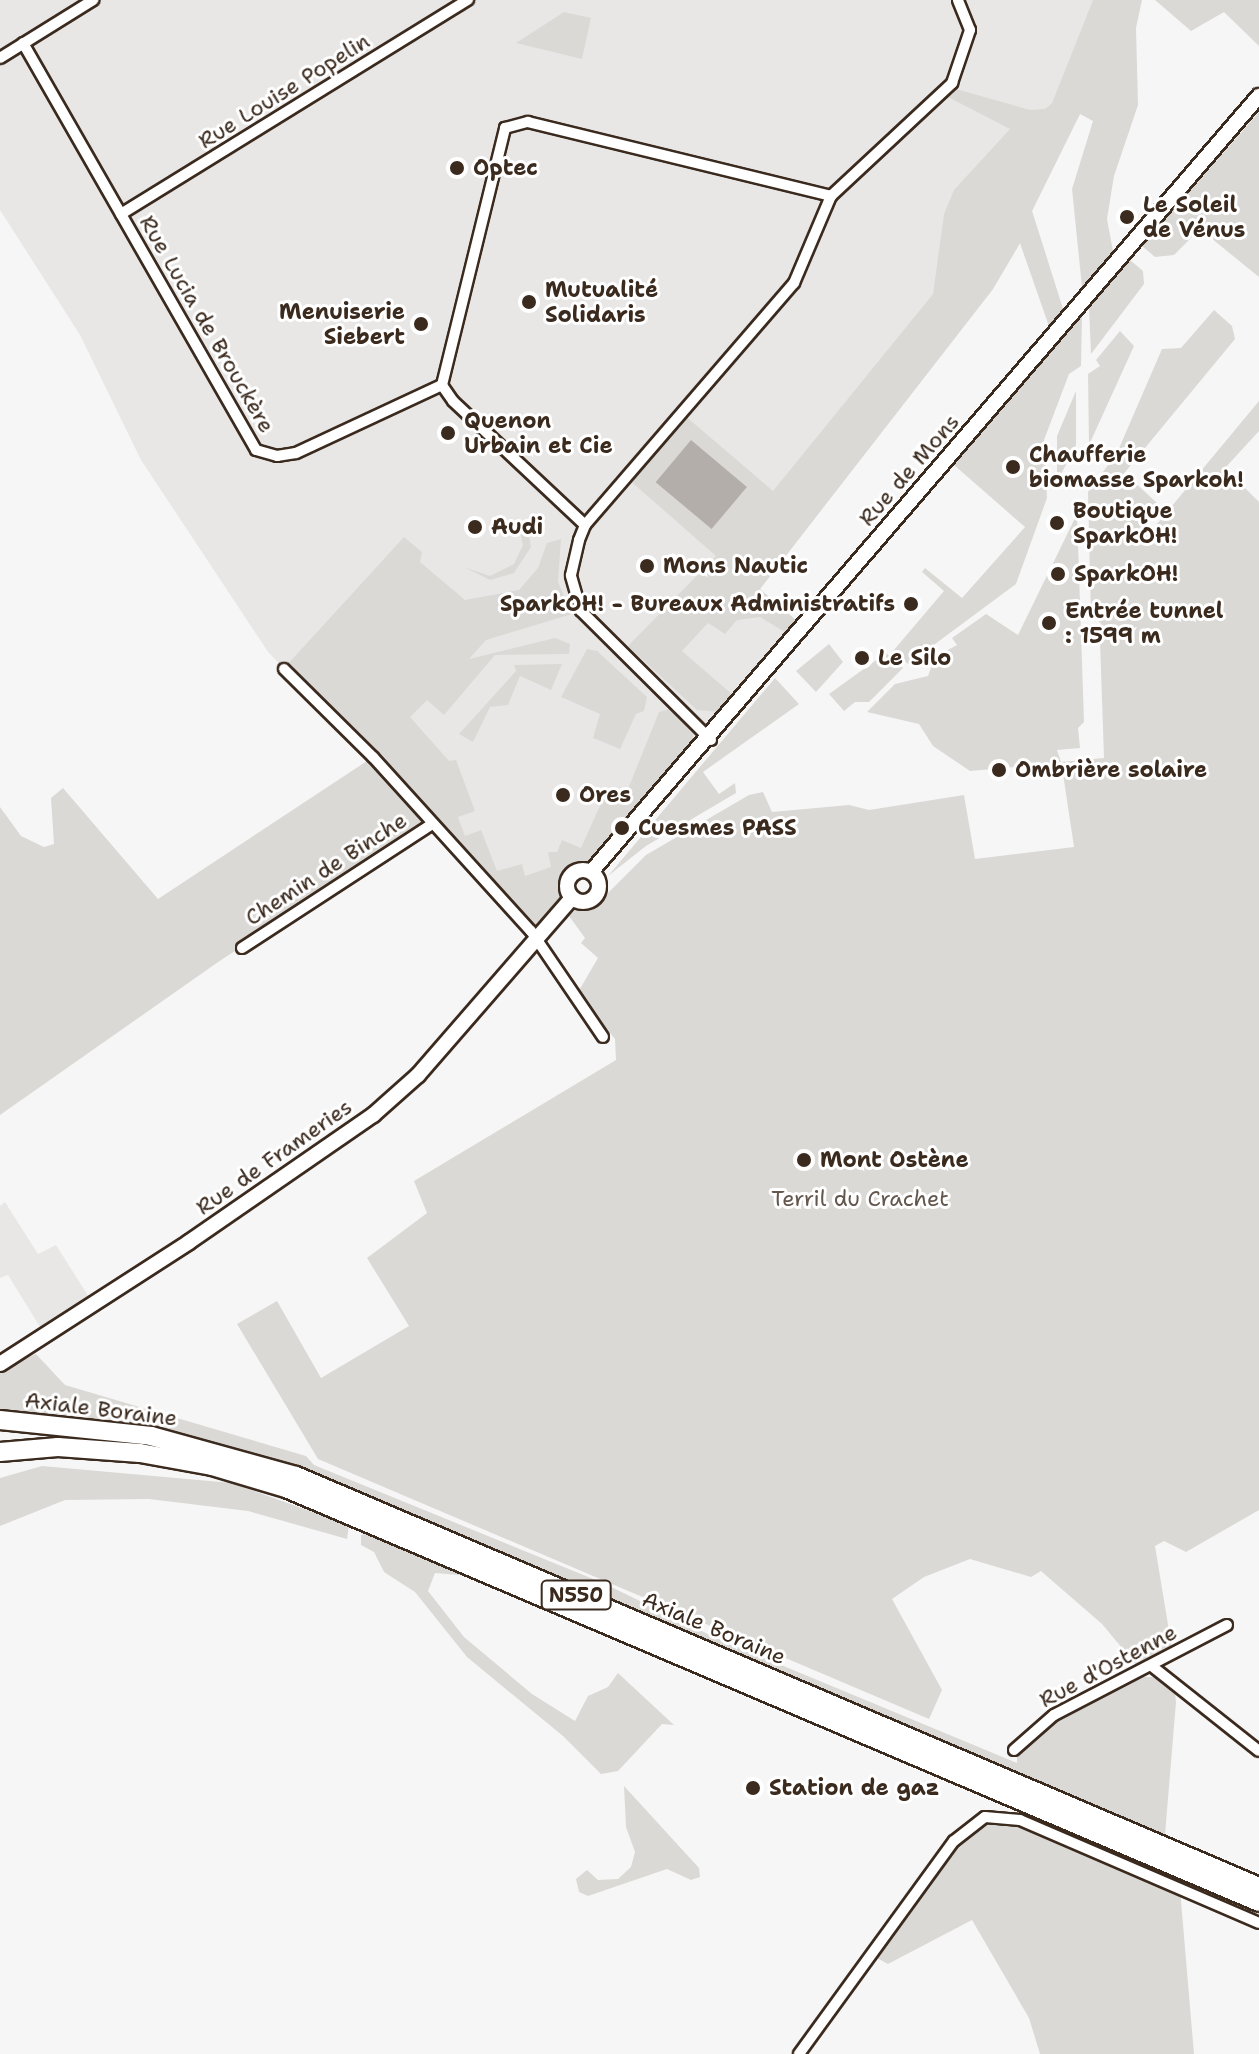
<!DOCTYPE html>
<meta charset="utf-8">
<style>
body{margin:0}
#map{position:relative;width:1259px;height:2054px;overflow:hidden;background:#f7f6f6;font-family:"Shantell Sans",sans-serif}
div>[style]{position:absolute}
.built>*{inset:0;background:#e9e7e6}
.green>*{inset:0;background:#dbd9d6}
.water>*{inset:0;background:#b4aeaa;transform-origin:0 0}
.roads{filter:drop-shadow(2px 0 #3b2a1e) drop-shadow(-2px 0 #3b2a1e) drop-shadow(0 2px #3b2a1e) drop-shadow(0 -2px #3b2a1e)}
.street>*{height:10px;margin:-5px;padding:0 5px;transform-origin:5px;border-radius:5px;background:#fff}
.secondary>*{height:14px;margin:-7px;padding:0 7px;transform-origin:7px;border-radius:7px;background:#fff}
.secondary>.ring{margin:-7px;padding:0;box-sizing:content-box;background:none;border:14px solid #fff;border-radius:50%}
.highway>*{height:18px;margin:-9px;padding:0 9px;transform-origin:9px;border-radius:9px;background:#fff}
.dots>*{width:22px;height:22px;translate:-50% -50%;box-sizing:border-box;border:4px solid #fff;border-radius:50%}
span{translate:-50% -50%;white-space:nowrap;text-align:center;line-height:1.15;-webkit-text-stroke:6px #fff;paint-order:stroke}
.shield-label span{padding:2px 6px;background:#fff;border:2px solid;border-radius:6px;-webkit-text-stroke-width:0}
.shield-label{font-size:20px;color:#3b2a1e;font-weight:700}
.street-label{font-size:22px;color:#3b2a1e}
.poi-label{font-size:22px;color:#3b2a1e;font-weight:700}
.left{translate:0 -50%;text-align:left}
.right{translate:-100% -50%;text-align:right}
.park-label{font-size:22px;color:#63564c}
</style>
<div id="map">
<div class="built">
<div style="clip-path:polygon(0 0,1100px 0,1080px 114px,1032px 211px,1063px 309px,1049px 326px,1020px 243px,993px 289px,760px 589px,798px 622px,616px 835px,589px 862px,568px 872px,559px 900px,533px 927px,268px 652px,141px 460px,80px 335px,0 210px)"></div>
<div style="clip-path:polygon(5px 1202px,38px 1254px,56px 1245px,94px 1305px,45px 1335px,8px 1275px,0 1278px,0 1206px)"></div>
</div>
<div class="green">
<div style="clip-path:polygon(1093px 0,1142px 0,1136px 28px,1138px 105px,1114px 176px,1107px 219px,1113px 251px,1082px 287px,1072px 189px,1093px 121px,1080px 114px,1032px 211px,1063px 309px,1049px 326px,1020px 243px,993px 289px,760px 589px,798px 622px,788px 634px,760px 617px,737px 620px,725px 634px,708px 623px,682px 651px,734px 696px,720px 712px,697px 710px,628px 646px,716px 556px,627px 478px,683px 414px,773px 491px,933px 294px,944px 214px,954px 190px,1010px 129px,948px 97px,956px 89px,1030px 110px,1045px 109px,1052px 103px)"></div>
<div style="clip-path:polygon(1155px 0,1259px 0,1259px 46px,1224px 12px,1191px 31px)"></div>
<div style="clip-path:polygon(564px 12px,591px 18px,582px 59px,516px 43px)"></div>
<div style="clip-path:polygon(1259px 112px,1259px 277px,1206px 234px,1195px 234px,1174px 255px,1155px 257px,1142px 246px)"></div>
<div style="clip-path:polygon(1130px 260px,1143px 271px,1144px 284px,1091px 354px,1089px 307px)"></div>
<div style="clip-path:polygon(1214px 310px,1232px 326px,1235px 339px,1121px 477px,1130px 478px,1158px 504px,1139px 529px,1147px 536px,1259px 401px,1259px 431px,1225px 468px,1259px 502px,1259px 1510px,1186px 1552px,1164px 1541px,1155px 1546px,1173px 1655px,1138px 1667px,1102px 1624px,1041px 1571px,1031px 1577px,970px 1559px,924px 1577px,892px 1599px,942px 1690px,929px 1719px,318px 1459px,237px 1324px,277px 1301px,321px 1378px,409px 1326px,367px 1258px,427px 1213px,414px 1181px,616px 1060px,615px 1039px,578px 992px,598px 958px,581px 943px,585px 938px,569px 916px,579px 907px,600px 901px,646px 855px,749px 795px,763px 792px,772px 812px,849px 805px,869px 810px,964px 795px,975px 859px,1074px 847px,1063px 774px,1028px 775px,1027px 766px,970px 771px,933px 746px,919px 724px,867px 712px,895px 684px,928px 676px,935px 657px,957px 645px,952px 638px,986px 614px,1018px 635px,1077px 514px,1084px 722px,1078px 728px,1080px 748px,1057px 750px,1061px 762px,1104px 758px,1099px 612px,1091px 616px,1088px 492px,1117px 453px,1162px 349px,1181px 348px)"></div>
<div style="clip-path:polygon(1082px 316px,1081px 366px,1069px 374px,1044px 440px,1047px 498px,1016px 584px,908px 664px,893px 651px,944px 591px,922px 572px,925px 568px,962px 598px,1025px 527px,954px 465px)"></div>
<div style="clip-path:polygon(1120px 331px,1134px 346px,1089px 445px,1088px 374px,1100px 366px,1096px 360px)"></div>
<div style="clip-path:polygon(1076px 391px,1076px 445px,1057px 482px,1057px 436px)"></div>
<div style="clip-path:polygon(527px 523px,531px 547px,514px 573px,490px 580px,464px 567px,490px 576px,514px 564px,523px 545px,519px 528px)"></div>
<div style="clip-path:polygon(404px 537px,422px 552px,420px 562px,465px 600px,519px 590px,538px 568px,547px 543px,561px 539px,558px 582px,572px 614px,486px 640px,469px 659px,555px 638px,570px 644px,569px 654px,495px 655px,444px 715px,427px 700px,410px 717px,449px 761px,456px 760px,475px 811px,458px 817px,465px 836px,481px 830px,497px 871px,522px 864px,525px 876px,551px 867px,548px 852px,557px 852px,562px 840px,581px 848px,607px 790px,624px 799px,659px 712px,669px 709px,693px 734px,693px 743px,594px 860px,568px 872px,559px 900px,537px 926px,286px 666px)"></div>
<div style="clip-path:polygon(829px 644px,843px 662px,816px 692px,796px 671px)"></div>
<div style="clip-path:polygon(587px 649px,597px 651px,647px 697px,644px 711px,636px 714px,620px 749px,593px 738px,600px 714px,561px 697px)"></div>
<div style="clip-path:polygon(886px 653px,903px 668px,869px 702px,855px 702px,844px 711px,829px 694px)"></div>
<div style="clip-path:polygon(562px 664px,551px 690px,520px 676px,508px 705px,490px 707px,473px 742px,459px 734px,516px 671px,514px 665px)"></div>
<div style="clip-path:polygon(775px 678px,799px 704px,703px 772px,719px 794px,735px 783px,736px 793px,646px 846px,608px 876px)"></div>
<div style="clip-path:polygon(373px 757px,432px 824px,221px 960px,0 1115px,0 807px,21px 836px,44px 847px,54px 844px,51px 798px,63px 788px,158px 899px)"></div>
<div style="clip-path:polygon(36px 1354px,65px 1385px,306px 1456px,314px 1465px,603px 1583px,716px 1638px,1017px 1763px,1017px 1754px,1042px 1724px,1135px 1677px,1157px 1677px,1175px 1693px,1176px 1702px,1164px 1847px,298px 1469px,152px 1429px,0 1412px,0 1371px)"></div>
<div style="clip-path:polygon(42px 1466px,232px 1483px,349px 1525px,347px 1539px,248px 1511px,149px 1499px,65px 1500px,0 1526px,0 1478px)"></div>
<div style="clip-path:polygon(370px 1533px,471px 1576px,435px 1573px,428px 1591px,464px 1637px,532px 1694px,575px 1721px,588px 1696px,608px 1687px,618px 1673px,674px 1725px,662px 1724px,618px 1771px,601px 1774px,563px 1736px,467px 1657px,415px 1592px,384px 1572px,374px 1552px,361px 1545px,361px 1535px)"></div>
<div style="clip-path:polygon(624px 1786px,699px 1868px,700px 1877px,691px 1880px,667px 1869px,588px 1896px,579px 1892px,576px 1879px,587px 1870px,598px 1880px,618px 1879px,631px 1867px,635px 1852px,626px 1827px)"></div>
<div style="clip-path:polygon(988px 1823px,1014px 1824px,1136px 1878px,1133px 1868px,1180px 1889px,1194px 2054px,1040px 2054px,1029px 2018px,972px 1920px,888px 1964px,877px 1958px,967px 1830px)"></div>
</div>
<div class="water">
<div style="left:691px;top:440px;width:73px;height:55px;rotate:40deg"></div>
</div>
<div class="roads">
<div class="street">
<div style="left:23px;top:43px;width:469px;rotate:60.2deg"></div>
<div style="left:256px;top:450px;width:22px;rotate:16deg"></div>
<div style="left:277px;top:456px;width:19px;rotate:-9deg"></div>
<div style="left:296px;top:453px;width:161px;rotate:-25deg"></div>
<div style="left:0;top:58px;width:110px;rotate:-31.9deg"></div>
<div style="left:121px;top:214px;width:408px;rotate:-31.7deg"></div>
<div style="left:585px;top:525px;width:181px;rotate:-136.8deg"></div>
<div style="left:453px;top:401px;width:19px;rotate:-125deg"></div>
<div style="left:442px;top:385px;width:265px;rotate:-76.2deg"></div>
<div style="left:505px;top:128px;width:24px;rotate:-15deg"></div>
<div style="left:528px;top:122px;width:312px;rotate:13.7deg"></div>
<div style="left:284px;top:669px;width:125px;rotate:44.7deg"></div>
<div style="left:373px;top:757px;width:235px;rotate:47.8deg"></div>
<div style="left:531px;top:931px;width:128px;rotate:55.8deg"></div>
<div style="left:711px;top:740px;width:183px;rotate:-135.2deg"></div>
<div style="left:581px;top:611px;width:37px;rotate:-106deg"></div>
<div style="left:571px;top:575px;width:36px;rotate:-77deg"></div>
<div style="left:579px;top:540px;width:16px;rotate:-68deg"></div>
<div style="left:585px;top:525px;width:320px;rotate:-49.2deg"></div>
<div style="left:794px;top:283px;width:95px;rotate:-67deg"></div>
<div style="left:831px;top:196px;width:166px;rotate:-43deg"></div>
<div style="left:952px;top:83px;width:56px;rotate:-71.2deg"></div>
<div style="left:970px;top:30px;width:32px;rotate:-112deg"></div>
<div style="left:242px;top:948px;width:227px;rotate:-33.1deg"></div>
<div style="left:1153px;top:1667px;width:135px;rotate:38.4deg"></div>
<div style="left:1014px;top:1750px;width:53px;rotate:-41.2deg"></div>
<div style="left:1054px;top:1715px;width:195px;rotate:-27.5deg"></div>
<div style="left:799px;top:2054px;width:263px;rotate:-54deg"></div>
<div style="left:954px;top:1841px;width:39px;rotate:-38deg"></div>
<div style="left:985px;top:1817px;width:35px;rotate:5deg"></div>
<div style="left:1020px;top:1820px;width:260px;rotate:23.3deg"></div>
</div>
<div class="secondary">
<div class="ring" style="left:567px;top:870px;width:18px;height:18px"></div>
<div style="left:591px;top:872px;width:1024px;rotate:-49.28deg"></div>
<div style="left:0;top:1364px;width:225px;rotate:-32.8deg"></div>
<div style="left:189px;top:1242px;width:224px;rotate:-34.6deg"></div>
<div style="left:373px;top:1115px;width:60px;rotate:-41.6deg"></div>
<div style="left:418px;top:1075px;width:235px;rotate:-49deg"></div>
</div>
<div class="highway">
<div style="left:0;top:1420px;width:152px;rotate:6deg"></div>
<div style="left:151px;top:1436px;width:150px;rotate:15.4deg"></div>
<div style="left:296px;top:1476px;width:1047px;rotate:23.11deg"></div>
<div style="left:0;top:1452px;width:58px;rotate:-4.9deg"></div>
<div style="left:58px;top:1447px;width:82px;rotate:4.2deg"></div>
<div style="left:140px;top:1453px;width:73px;rotate:10.2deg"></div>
<div style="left:212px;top:1466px;width:77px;rotate:16.6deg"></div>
<div style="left:286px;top:1488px;width:1057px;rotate:23.05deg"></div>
</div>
</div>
<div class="dots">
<div style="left:457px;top:168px;background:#3b2a1e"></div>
<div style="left:1127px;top:217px;background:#3b2a1e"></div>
<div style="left:529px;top:302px;background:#3b2a1e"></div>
<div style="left:421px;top:324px;background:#3b2a1e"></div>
<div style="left:448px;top:433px;background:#3b2a1e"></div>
<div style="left:1013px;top:467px;background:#3b2a1e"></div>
<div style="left:1057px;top:523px;background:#3b2a1e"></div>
<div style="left:475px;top:527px;background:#3b2a1e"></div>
<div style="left:647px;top:566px;background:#3b2a1e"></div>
<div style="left:1058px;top:574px;background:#3b2a1e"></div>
<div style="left:911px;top:604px;background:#3b2a1e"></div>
<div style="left:1049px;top:623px;background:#3b2a1e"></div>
<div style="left:862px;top:658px;background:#3b2a1e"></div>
<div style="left:999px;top:770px;background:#3b2a1e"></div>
<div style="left:563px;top:795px;background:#3b2a1e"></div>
<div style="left:622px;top:828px;background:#3b2a1e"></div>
<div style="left:804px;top:1160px;background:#3b2a1e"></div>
<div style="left:753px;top:1788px;background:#3b2a1e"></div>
</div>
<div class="shield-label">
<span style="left:576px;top:1595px">N550</span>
</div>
<div class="street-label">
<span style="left:284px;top:91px;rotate:-32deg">Rue Louise Popelin</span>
<span style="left:207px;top:324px;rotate:60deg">Rue Lucia de Brouckère</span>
<span style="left:909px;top:470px;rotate:-49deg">Rue de Mons</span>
<span style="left:326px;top:869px;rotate:-33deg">Chemin de Binche</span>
<span style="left:274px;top:1157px;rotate:-35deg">Rue de Frameries</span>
<span style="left:101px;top:1409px;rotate:7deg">Axiale Boraine</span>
<span style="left:714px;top:1628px;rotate:23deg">Axiale Boraine</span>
<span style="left:1108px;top:1666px;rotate:-28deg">Rue d'Ostenne</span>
</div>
<div class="poi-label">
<span class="left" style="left:473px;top:168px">Optec</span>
<span class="left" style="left:1143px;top:217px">Le Soleil<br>de Vénus</span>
<span class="left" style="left:545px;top:302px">Mutualité<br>Solidaris</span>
<span class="right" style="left:405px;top:324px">Menuiserie<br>Siebert</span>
<span class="left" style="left:464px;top:433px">Quenon<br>Urbain et Cie</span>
<span class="left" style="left:1029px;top:467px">Chaufferie<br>biomasse Sparkoh!</span>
<span class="left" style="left:1073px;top:523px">Boutique<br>SparkOH!</span>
<span class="left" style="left:491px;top:527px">Audi</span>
<span class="left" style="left:663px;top:566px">Mons Nautic</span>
<span class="left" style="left:1074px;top:574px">SparkOH!</span>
<span class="right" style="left:895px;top:604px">SparkOH! - Bureaux Administratifs</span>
<span class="left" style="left:1065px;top:623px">Entrée tunnel<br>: 1599 m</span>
<span class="left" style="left:878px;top:658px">Le Silo</span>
<span class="left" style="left:1015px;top:770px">Ombrière solaire</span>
<span class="left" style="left:579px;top:795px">Ores</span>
<span class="left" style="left:638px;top:828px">Cuesmes PASS</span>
<span class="left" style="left:820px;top:1160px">Mont Ostène</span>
<span class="left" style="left:769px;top:1788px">Station de gaz</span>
</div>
<div class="park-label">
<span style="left:860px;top:1199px">Terril du Crachet</span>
</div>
</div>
